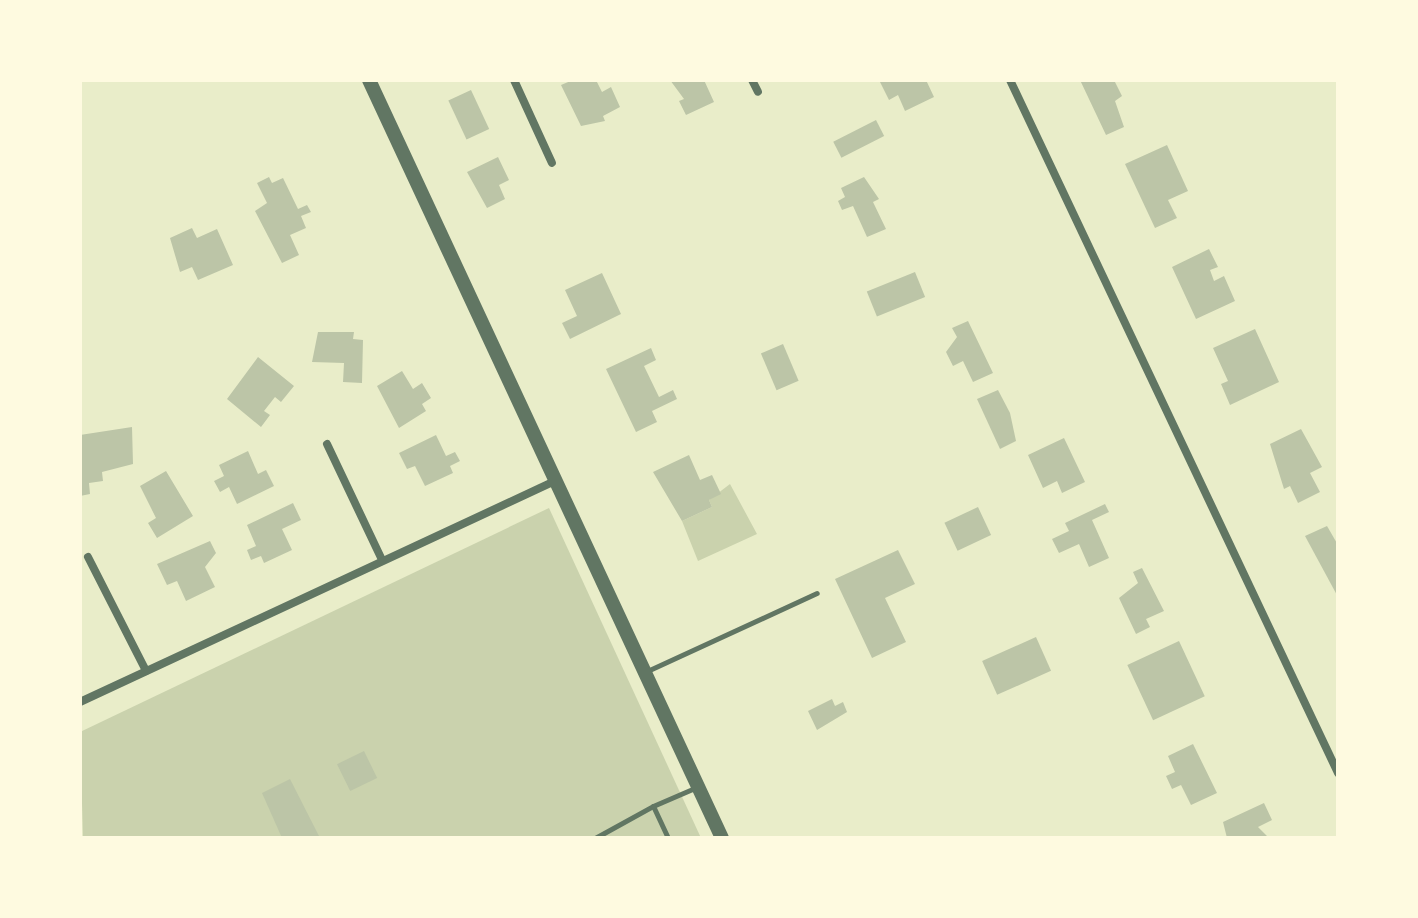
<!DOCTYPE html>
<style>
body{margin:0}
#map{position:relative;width:1418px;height:918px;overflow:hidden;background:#e9edc9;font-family:"Source Sans 3",sans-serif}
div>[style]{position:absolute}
.green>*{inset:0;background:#cad2ad}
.building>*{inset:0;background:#bcc5a7;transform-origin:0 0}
.service>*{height:5px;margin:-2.5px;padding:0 2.5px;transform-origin:2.5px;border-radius:2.5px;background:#617663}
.minor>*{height:8px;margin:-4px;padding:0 4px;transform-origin:4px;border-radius:4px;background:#617663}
.tertiary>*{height:14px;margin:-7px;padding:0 7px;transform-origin:7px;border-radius:7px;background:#617663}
span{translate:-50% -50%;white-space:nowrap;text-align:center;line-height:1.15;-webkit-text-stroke:7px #fefae0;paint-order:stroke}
.frame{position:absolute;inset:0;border:82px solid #fefae0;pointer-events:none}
</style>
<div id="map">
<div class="green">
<div style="clip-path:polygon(730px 484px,757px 534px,698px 561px,682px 521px,712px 507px,709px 500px)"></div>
<div style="clip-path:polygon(549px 508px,701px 838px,83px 838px,80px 732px)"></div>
</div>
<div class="building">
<div style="clip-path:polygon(573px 80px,596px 80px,602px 92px,611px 87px,620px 107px,603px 116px,605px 121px,581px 126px,561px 85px)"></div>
<div style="clip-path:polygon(670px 80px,704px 80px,714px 102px,686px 115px,679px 101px,684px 99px)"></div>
<div style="clip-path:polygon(879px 80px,926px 80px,934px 97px,905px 111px,898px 95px,889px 100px)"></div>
<div style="clip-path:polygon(1080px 80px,1114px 80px,1122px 96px,1115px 101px,1124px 127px,1106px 135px)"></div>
<div style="left:471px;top:90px;width:43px;height:25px;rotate:65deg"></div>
<div style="left:876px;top:120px;width:18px;height:48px;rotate:63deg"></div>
<div style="clip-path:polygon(1167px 145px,1188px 191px,1168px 200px,1177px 218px,1155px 228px,1125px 164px)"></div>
<div style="clip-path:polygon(498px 157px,509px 180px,499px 185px,505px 199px,487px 208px,467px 172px)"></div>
<div style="clip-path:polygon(269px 177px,272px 183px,283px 178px,298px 209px,307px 205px,311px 212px,301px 216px,306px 228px,290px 235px,299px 255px,282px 263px,255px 211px,267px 203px,257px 183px)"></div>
<div style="clip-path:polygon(864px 177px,879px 199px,873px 202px,886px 229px,867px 237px,853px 206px,842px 210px,838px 201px,845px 197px,841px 188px)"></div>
<div style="clip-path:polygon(192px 228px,197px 238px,217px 229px,233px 265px,198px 280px,192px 267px,180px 272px,170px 238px)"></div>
<div style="clip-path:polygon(1209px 249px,1218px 267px,1210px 270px,1214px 281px,1224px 276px,1235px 301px,1196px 319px,1172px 267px)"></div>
<div style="left:915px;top:272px;width:27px;height:52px;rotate:68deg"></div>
<div style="clip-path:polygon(602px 273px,621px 314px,570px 339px,562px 323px,577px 316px,565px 290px)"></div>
<div style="clip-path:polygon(968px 321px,993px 373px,973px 382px,963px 361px,953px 366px,946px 352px,957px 337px,952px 328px)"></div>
<div style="clip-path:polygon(1255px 329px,1279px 382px,1230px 405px,1221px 384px,1228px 381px,1213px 348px)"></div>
<div style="clip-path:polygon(318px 332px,354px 332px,353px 339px,363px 340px,362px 383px,343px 382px,344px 363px,312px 362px)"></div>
<div style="left:783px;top:344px;width:40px;height:24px;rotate:67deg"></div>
<div style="clip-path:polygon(651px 348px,656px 360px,644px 366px,659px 397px,673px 390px,677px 399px,652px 411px,657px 422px,636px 432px,606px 369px)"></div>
<div style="clip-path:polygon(258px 357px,294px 386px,281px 402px,275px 397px,264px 411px,270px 415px,261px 427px,227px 399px)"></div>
<div style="clip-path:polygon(402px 371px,413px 389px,422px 383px,431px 398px,422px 404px,426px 411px,399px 428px,377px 386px)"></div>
<div style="clip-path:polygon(998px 390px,1010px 413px,1016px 441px,1000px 449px,977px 399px)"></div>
<div style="clip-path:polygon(132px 427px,133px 464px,102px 472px,103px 481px,89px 483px,90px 494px,80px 496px,80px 435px)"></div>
<div style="clip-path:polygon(1301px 429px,1322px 467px,1310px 473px,1320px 492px,1298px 503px,1290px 486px,1284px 489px,1270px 444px)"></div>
<div style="clip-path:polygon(436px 435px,446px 456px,455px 452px,460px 461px,450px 466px,453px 473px,425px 486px,415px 466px,407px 469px,399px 453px)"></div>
<div style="clip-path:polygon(1064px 438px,1085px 482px,1062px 493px,1057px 481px,1043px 488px,1028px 455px)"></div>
<div style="clip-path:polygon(248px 451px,258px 474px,266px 470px,274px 486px,237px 504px,229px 487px,220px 492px,214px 481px,224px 476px,219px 465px)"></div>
<div style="clip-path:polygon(689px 455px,700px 480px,712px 475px,721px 494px,709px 500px,712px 507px,682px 521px,653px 472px)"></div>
<div style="clip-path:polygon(166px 471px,193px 516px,157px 538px,148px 523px,156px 518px,140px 486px)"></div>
<div style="clip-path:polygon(293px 503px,301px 520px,282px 529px,292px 550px,264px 563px,261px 556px,251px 560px,247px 550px,256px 546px,247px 525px)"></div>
<div style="clip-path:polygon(1105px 504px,1109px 512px,1092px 520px,1109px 558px,1089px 567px,1079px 544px,1059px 553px,1052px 539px,1069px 531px,1065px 523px)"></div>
<div style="left:978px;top:507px;width:31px;height:37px;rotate:65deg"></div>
<div style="clip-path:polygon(1327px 526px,1338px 545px,1338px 597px,1305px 536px)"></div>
<div style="clip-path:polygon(210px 541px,216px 553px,205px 567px,215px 587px,186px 601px,177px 581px,167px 585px,157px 564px)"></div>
<div style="clip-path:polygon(898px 550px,915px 584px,885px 598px,906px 642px,872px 658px,835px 579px)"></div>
<div style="clip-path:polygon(1142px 568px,1164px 611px,1146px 619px,1150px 627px,1136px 634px,1119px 598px,1138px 583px,1133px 572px)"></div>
<div style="left:1036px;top:637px;width:37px;height:59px;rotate:66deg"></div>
<div style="left:1179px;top:641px;width:61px;height:57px;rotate:65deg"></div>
<div style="clip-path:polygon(832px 699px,835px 706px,843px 702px,847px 712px,817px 730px,808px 711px)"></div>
<div style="clip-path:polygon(1193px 744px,1217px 793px,1191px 805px,1181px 785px,1172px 789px,1166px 776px,1175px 772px,1168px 756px)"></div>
<div style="left:364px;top:751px;width:30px;height:30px;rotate:64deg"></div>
<div style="clip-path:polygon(290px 779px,320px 838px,282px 838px,262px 793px)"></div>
<div style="clip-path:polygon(1264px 803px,1272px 820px,1258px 827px,1269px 838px,1227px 838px,1223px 822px)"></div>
</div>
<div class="service">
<div style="left:645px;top:672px;width:189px;rotate:-24.7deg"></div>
<div style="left:595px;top:838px;width:66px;rotate:-28.9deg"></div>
<div style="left:668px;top:838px;width:35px;rotate:-115deg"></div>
<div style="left:653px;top:806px;width:48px;rotate:-23.4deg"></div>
</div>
<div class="minor">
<div style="left:514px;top:80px;width:91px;rotate:65.4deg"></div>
<div style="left:752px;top:80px;width:13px;rotate:63deg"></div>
<div style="left:1010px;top:80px;width:767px;rotate:64.67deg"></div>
<div style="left:327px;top:444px;width:128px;rotate:64.6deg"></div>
<div style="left:88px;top:557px;width:128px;rotate:63deg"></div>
<div style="left:80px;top:702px;width:524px;rotate:-24.95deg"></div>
</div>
<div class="tertiary">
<div style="left:369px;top:80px;width:836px;rotate:65.03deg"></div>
</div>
<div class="frame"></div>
</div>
